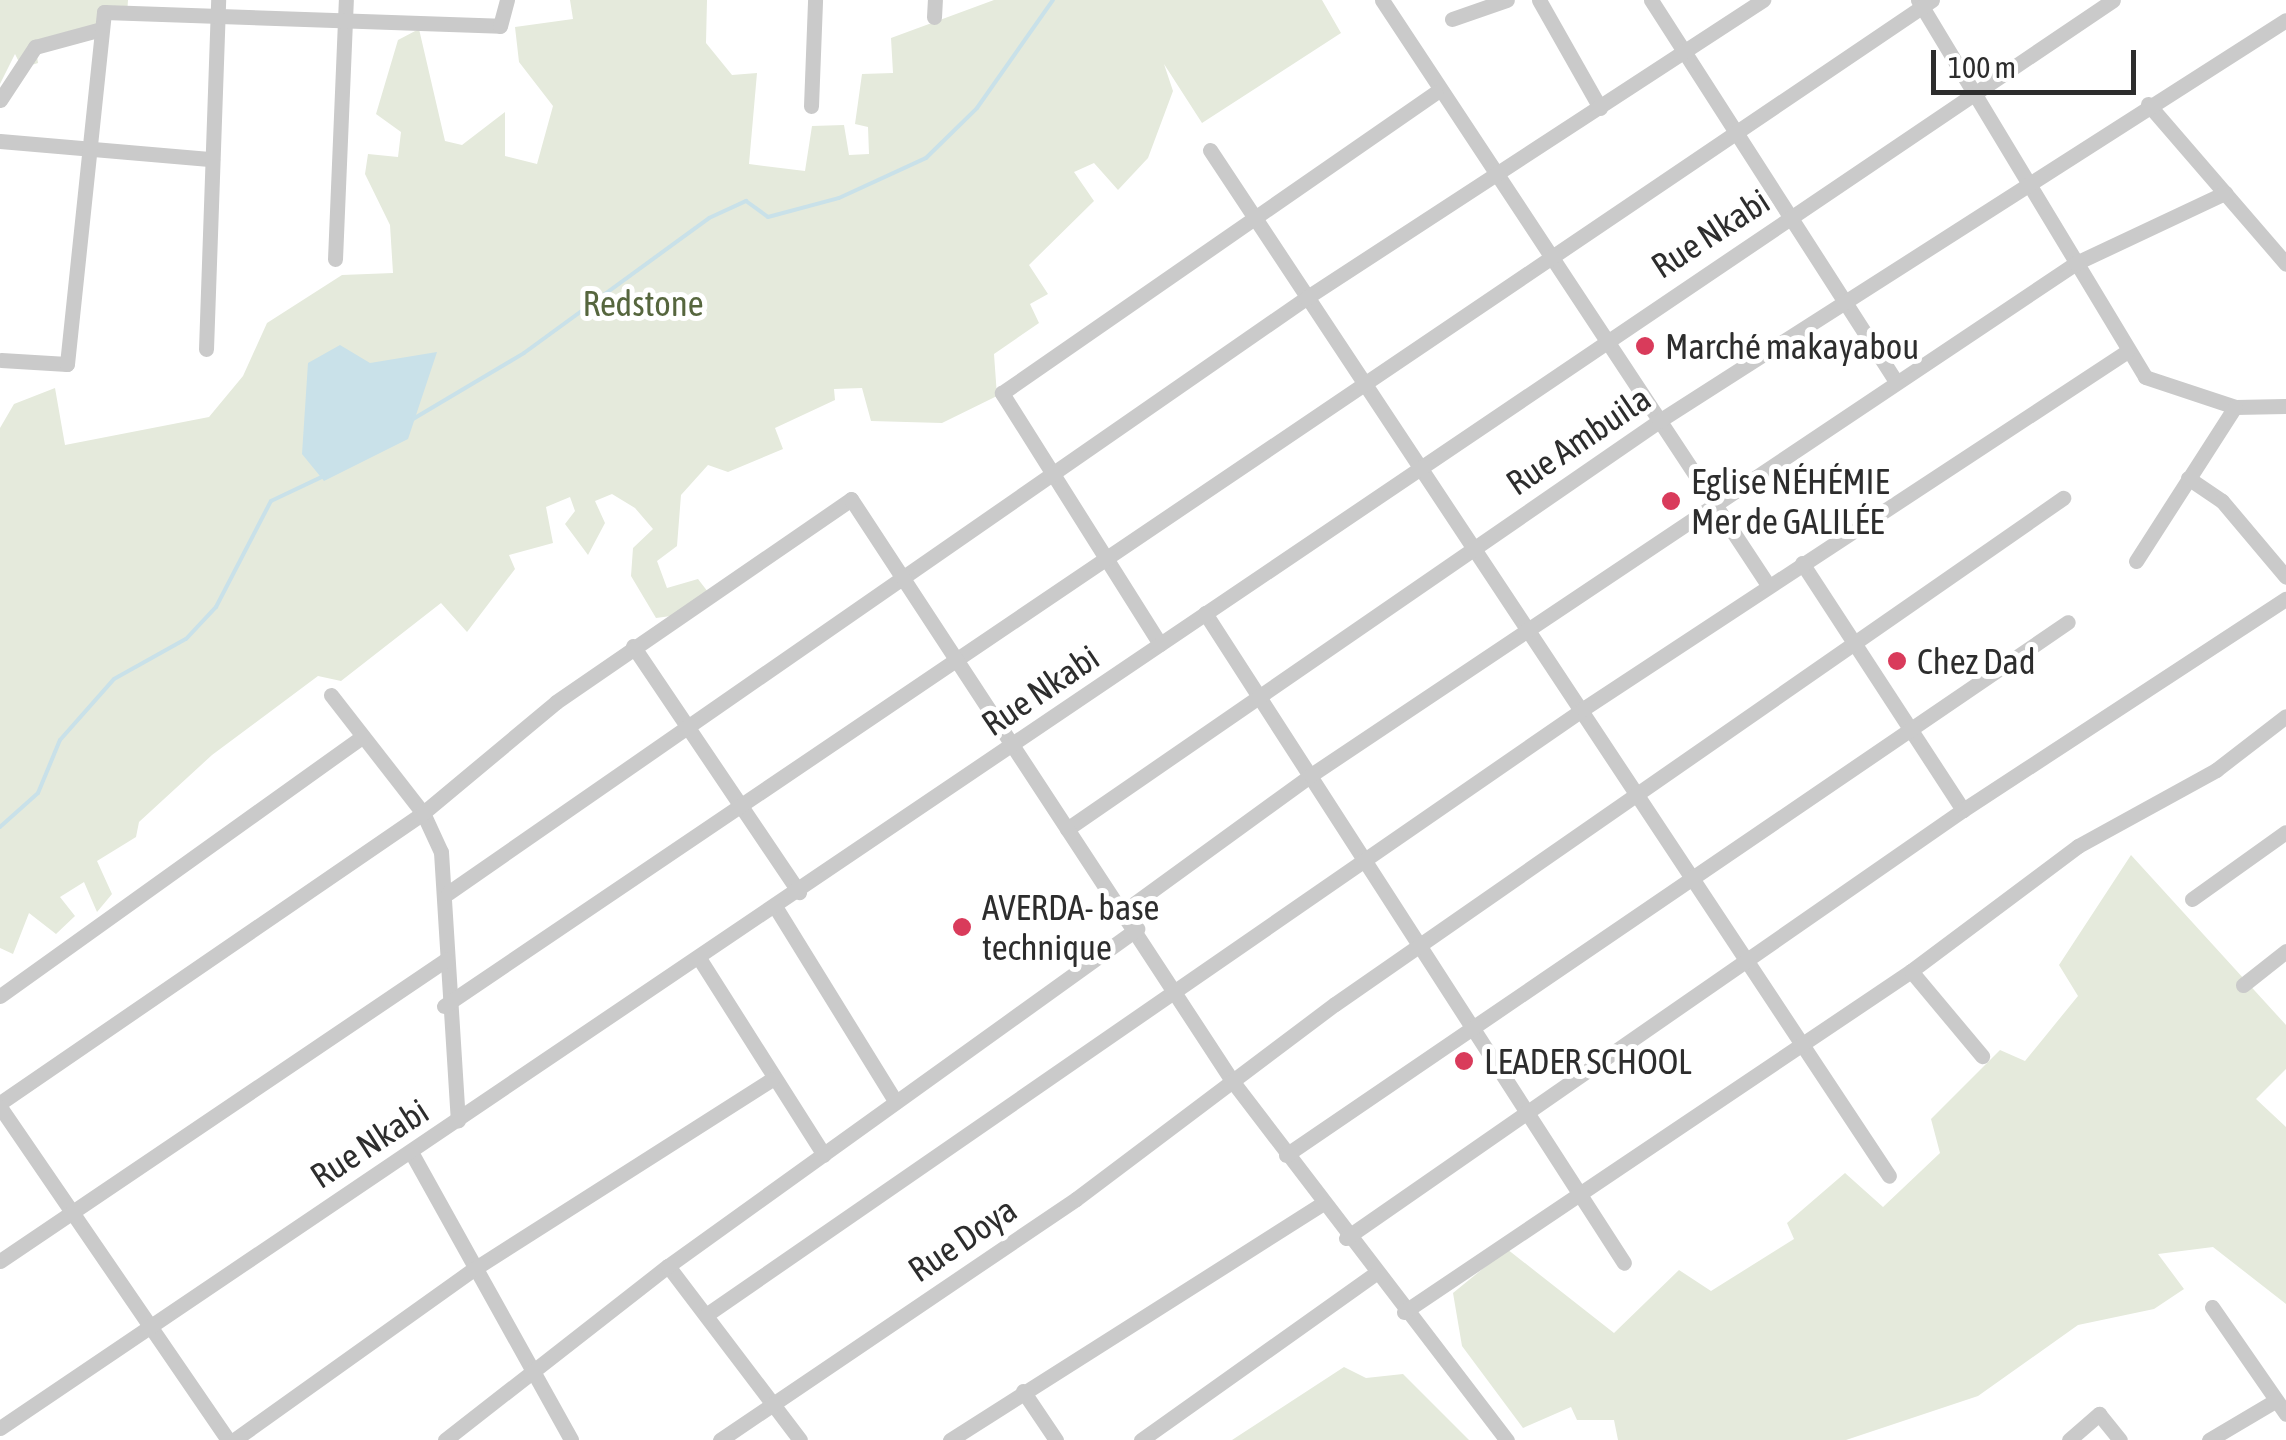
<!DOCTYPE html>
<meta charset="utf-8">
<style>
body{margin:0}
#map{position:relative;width:2286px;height:1440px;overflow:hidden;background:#fff;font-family:"Asap Condensed",sans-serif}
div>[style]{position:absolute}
.green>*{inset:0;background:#e5eadc}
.water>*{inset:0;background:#c9e1e9}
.stream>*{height:4px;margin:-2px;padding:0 2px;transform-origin:2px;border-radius:2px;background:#c9e1e9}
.street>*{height:15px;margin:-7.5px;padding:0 7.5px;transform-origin:7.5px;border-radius:7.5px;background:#cacaca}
.dots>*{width:28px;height:28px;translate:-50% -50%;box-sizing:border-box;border:5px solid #fff;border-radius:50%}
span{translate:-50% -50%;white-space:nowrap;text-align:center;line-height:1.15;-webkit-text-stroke:10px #fff;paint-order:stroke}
.street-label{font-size:35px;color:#2d2d2d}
.park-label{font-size:35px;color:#56663e}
.poi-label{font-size:35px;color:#2d2d2d}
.left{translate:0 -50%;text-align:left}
.scale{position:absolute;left:1931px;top:50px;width:205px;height:45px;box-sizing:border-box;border:5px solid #2d2d2d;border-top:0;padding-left:12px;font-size:30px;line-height:35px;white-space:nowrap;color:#2d2d2d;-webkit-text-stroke:8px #fff;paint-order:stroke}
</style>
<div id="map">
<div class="green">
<div style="clip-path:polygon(0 0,128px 0,127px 15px,35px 43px,38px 63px,22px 68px,15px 54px,0 84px)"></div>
<div style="clip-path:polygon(570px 0,707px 0,706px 43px,732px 75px,757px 73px,749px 164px,805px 171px,812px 126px,844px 125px,849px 155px,869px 154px,868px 127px,855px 124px,862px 74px,893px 73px,891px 38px,994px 0,1322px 0,1341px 33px,1202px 123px,1164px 64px,1173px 91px,1148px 158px,1118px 190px,1094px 163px,1074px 172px,1094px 201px,1029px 265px,1048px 294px,1030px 304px,1039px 323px,994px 354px,997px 396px,942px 423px,871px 421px,862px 388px,834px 389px,835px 400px,775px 428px,783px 449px,728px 472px,708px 465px,681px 495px,677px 546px,657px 561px,667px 588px,698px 579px,708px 592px,671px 616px,656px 618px,631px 576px,633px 548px,653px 529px,635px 508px,612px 494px,595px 501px,605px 523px,588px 555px,565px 524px,575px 511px,570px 497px,546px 507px,553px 543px,509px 555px,515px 569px,467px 632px,441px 603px,341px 681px,318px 676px,212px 755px,139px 822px,136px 837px,97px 861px,112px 894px,97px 912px,84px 882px,60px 897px,75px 916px,56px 934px,29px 913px,13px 954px,0 948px,0 428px,14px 404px,55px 388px,65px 445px,209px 417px,243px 376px,267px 323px,342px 275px,393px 273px,390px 225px,365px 174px,368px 154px,398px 157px,401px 132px,376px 114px,398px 40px,419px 29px,445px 141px,462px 145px,505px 112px,505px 156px,537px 164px,553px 106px,519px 62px,515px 27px,573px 19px)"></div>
<div style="clip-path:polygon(2131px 855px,2286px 1025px,2286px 1069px,2256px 1099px,2286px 1127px,2286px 1304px,2213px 1247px,2158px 1254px,2184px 1289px,2154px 1309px,2078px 1325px,1978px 1396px,1846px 1440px,1618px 1440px,1614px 1420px,1577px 1420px,1571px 1407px,1523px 1428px,1462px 1346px,1453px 1293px,1507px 1249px,1614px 1333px,1679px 1270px,1711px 1291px,1794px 1239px,1787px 1223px,1845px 1173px,1883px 1207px,1940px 1153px,1931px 1119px,2000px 1050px,2025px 1061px,2078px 996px,2059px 965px)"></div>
<div style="clip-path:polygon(1344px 1367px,1366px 1378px,1403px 1374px,1469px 1440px,1232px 1440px)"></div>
</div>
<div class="water">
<div style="clip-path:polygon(340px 345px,370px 363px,437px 352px,408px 439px,324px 481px,302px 454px,308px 363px)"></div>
</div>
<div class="stream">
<div style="left:413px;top:419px;width:129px;rotate:-30.7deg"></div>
<div style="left:524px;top:353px;width:229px;rotate:-36.1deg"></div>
<div style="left:709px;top:218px;width:41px;rotate:-24.7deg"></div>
<div style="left:746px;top:201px;width:27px;rotate:36deg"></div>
<div style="left:768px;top:217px;width:73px;rotate:-15deg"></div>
<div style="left:839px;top:198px;width:96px;rotate:-24.7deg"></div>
<div style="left:926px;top:158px;width:71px;rotate:-44.4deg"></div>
<div style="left:977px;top:108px;width:132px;rotate:-54.9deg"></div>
<div style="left:0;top:827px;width:51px;rotate:-41.8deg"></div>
<div style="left:38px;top:793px;width:57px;rotate:-67.5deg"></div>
<div style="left:60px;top:740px;width:81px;rotate:-48.5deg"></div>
<div style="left:114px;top:679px;width:82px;rotate:-29.1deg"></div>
<div style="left:186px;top:639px;width:44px;rotate:-46.8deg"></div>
<div style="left:216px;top:607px;width:119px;rotate:-62.6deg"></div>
<div style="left:271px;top:501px;width:61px;rotate:-25.3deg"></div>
</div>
<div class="street">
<div style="left:1382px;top:0;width:701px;rotate:56.58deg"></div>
<div style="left:1539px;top:0;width:124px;rotate:60.5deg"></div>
<div style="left:1651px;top:0;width:454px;rotate:57.3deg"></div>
<div style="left:1918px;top:0;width:440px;rotate:58.9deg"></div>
<div style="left:2145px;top:377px;width:95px;rotate:18.4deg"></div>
<div style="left:2235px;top:407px;width:51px;rotate:-1.1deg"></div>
<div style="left:934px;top:17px;width:17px;rotate:-87deg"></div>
<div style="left:1452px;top:19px;width:58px;rotate:-19.1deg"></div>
<div style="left:0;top:100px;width:64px;rotate:-56.6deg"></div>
<div style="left:35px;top:47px;width:65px;rotate:-15.1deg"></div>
<div style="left:2148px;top:104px;width:211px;rotate:49.2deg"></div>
<div style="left:811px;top:106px;width:106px;rotate:-87.8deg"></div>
<div style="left:0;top:141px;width:213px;rotate:4.9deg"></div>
<div style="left:1210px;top:150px;width:1230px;rotate:56.5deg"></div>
<div style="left:335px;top:259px;width:259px;rotate:-87.6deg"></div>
<div style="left:206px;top:349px;width:349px;rotate:-88deg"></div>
<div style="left:1px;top:360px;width:66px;rotate:3.5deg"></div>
<div style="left:67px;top:364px;width:354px;rotate:-84deg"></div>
<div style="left:104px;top:12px;width:396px;rotate:2deg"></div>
<div style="left:500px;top:26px;width:27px;rotate:-75deg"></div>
<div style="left:2188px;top:478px;width:41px;rotate:34.1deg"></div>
<div style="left:2222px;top:501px;width:99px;rotate:49.9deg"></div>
<div style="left:2136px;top:561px;width:183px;rotate:-57.3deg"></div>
<div style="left:1802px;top:563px;width:295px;rotate:56.9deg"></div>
<div style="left:1205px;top:613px;width:773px;rotate:57.19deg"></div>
<div style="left:1160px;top:644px;width:297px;rotate:-122.2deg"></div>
<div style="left:1002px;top:393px;width:527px;rotate:-34.72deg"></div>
<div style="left:633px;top:646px;width:297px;rotate:56deg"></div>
<div style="left:331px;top:695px;width:150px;rotate:52.1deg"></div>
<div style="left:423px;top:813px;width:43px;rotate:65.2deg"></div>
<div style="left:441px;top:852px;width:269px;rotate:86.4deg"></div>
<div style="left:1067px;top:829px;width:719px;rotate:-34.57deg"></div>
<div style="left:1659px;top:421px;width:744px;rotate:-32.6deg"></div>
<div style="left:448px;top:893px;width:1044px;rotate:-34.74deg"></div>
<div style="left:1306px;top:298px;width:546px;rotate:-33.11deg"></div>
<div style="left:2192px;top:899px;width:115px;rotate:-35.5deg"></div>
<div style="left:776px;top:908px;width:228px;rotate:58.3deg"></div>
<div style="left:1124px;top:911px;width:231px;rotate:-36deg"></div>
<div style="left:1311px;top:775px;width:921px;rotate:-33.79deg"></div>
<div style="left:2076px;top:263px;width:165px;rotate:-25.2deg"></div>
<div style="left:699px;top:958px;width:233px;rotate:57.6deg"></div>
<div style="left:1911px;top:971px;width:111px;rotate:50.1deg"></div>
<div style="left:2243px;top:985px;width:55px;rotate:-38.3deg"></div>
<div style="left:0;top:996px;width:444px;rotate:-35.6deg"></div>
<div style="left:444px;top:1006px;width:1796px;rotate:-34.06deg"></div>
<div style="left:0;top:1103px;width:513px;rotate:-34.43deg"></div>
<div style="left:423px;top:813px;width:173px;rotate:-39.8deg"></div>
<div style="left:556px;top:702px;width:358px;rotate:-34.5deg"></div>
<div style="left:851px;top:499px;width:697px;rotate:56.77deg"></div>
<div style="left:1233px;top:1082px;width:451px;rotate:52.6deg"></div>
<div style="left:0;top:1107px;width:404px;rotate:55.6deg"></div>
<div style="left:411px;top:1152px;width:329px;rotate:60.9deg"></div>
<div style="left:1286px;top:1155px;width:946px;rotate:-34.28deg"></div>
<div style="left:1346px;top:1238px;width:751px;rotate:-34.75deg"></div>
<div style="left:1963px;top:810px;width:386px;rotate:-33.2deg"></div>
<div style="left:0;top:1261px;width:539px;rotate:-34.04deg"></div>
<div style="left:668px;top:1266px;width:218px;rotate:52.8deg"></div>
<div style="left:2212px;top:1307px;width:130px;rotate:55.3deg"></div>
<div style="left:1404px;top:1312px;width:611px;rotate:-33.92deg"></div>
<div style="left:1911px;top:971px;width:209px;rotate:-36.8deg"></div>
<div style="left:2078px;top:846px;width:158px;rotate:-28.8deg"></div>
<div style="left:2216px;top:770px;width:88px;rotate:-37.6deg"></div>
<div style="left:706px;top:1315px;width:1066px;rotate:-34.64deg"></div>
<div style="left:1583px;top:709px;width:650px;rotate:-33.32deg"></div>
<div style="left:1023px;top:1391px;width:59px;rotate:56deg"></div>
<div style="left:0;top:1428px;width:2550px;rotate:-34.05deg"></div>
<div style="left:234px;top:1440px;width:295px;rotate:-35.5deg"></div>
<div style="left:474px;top:1269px;width:353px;rotate:-32.5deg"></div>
<div style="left:445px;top:1440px;width:283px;rotate:-38deg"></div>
<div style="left:668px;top:1266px;width:578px;rotate:-35.7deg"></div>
<div style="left:720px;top:1440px;width:430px;rotate:-34.1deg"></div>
<div style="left:1076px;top:1199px;width:324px;rotate:-37deg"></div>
<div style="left:1335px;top:1004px;width:887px;rotate:-34.8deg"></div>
<div style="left:950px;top:1440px;width:441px;rotate:-32.4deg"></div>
<div style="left:1141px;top:1440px;width:285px;rotate:-35.4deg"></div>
<div style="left:2069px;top:1440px;width:40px;rotate:-41deg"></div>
<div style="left:2099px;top:1414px;width:33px;rotate:51deg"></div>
<div style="left:2209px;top:1440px;width:77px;rotate:-30.6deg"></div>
</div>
<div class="dots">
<div style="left:1645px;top:346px;background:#d93b5b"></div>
<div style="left:1671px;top:501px;background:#d93b5b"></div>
<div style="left:1897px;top:661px;background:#d93b5b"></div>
<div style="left:962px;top:927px;background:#d93b5b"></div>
<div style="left:1464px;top:1061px;background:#d93b5b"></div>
</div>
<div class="street-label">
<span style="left:1710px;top:233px;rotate:-33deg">Rue Nkabi</span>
<span style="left:1578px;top:440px;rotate:-34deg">Rue Ambuila</span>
<span style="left:1040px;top:690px;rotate:-34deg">Rue Nkabi</span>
<span style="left:369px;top:1143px;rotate:-33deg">Rue Nkabi</span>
<span style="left:962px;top:1239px;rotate:-34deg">Rue Doya</span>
</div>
<div class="park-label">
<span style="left:643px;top:303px">Redstone</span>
</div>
<div class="poi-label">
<span class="left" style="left:1665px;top:346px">Marché makayabou</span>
<span class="left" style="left:1691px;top:501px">Eglise NÉHÉMIE<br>Mer de GALILÉE</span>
<span class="left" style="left:1917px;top:661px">Chez Dad</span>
<span class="left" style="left:982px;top:927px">AVERDA- base<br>technique</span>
<span class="left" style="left:1484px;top:1061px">LEADER SCHOOL</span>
</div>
<div class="scale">100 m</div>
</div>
